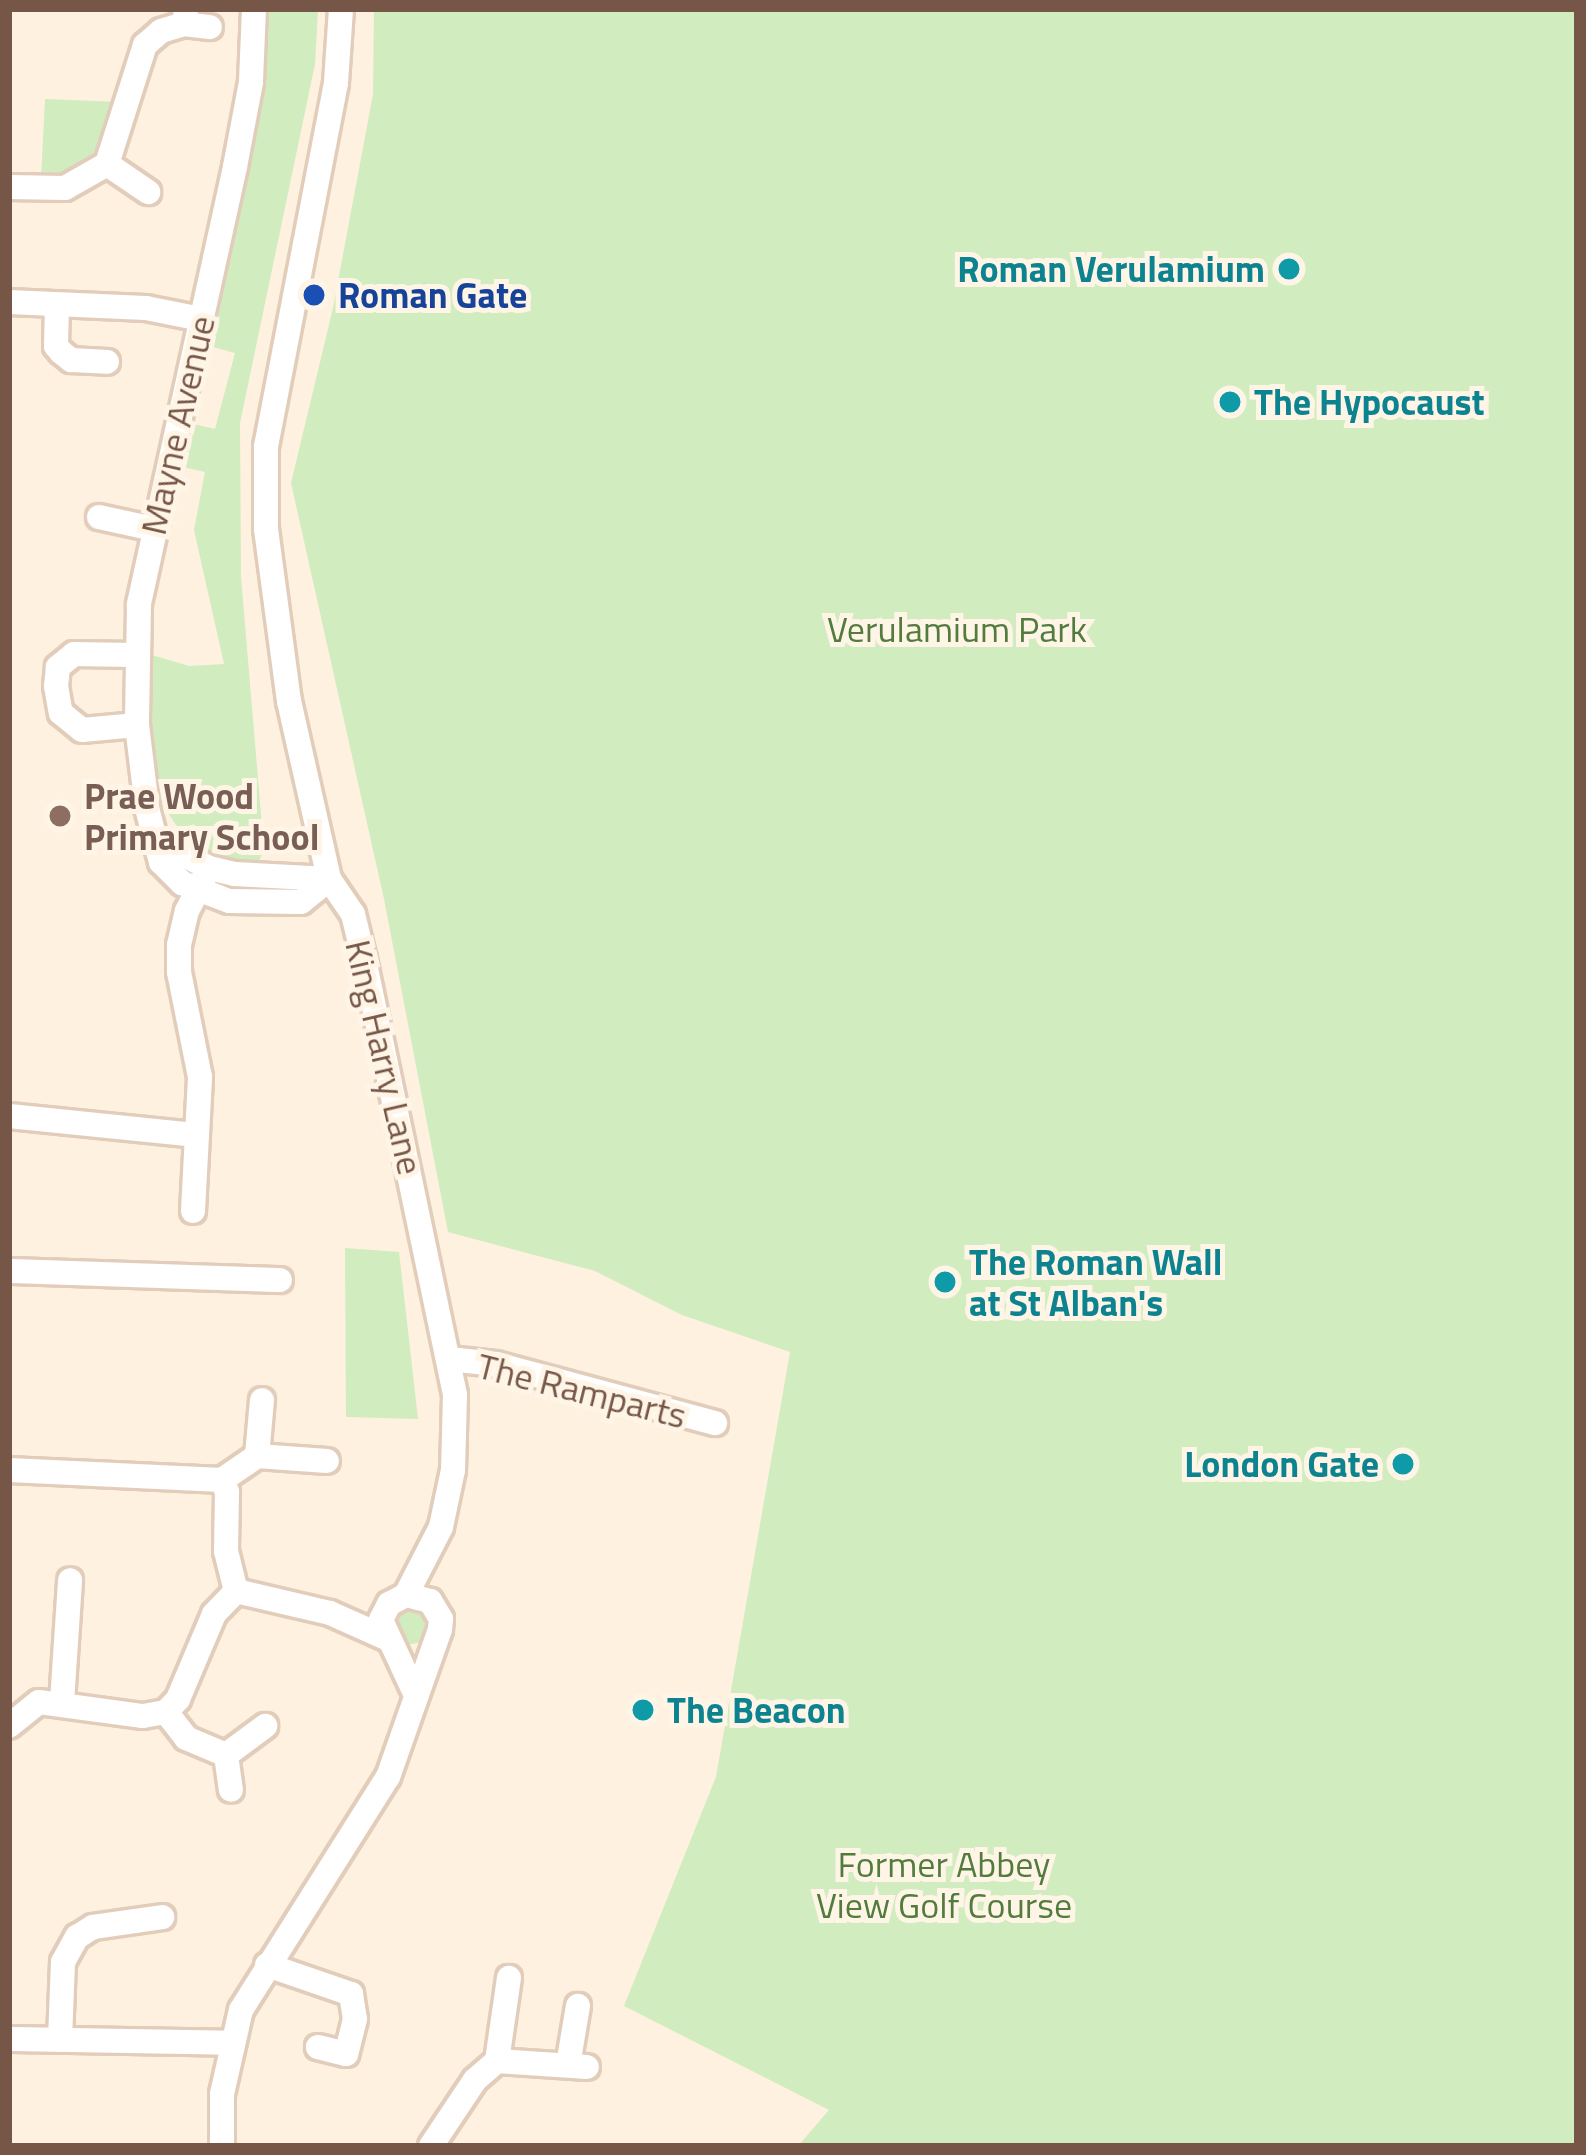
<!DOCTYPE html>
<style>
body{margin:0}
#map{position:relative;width:1586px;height:2155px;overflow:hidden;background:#fef1e0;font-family:"Titillium Web",sans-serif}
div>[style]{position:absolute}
.green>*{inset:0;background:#d1ecbe}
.round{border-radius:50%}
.roads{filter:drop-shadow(3px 0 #e2cdbb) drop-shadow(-3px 0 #e2cdbb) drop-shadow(0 3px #e2cdbb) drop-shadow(0 -3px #e2cdbb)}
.minor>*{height:24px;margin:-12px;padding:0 12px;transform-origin:12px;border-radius:12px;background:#fff}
.dots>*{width:33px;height:33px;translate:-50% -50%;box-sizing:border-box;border:6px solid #fff5e7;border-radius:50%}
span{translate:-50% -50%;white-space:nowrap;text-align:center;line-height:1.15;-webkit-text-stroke:10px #fff5e7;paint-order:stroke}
.culture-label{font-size:36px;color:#0d838f;font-weight:700}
.right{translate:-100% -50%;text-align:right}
.left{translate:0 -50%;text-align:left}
.transit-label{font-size:36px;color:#164399;font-weight:700}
.street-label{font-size:36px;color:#765646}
.park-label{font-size:36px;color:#517c3d}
.education-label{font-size:36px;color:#785e54;font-weight:700}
.frame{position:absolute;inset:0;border:12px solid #765646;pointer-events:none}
</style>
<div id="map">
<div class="green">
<div style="clip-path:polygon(269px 9px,318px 9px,315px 64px,240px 423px,241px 577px,264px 850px,259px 861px,215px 861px,192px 848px,161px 803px,153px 773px,145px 653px,189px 666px,224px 664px,194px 530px,205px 472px,179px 466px,189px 423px,215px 429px,235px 353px,206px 345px,254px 117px)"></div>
<div style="clip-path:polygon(374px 9px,1577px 9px,1577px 2146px,798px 2146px,829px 2110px,624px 2006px,716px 1777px,790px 1352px,682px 1315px,595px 1271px,448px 1232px,384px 899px,291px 483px,333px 308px,373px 94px)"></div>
<div style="clip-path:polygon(45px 99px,119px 102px,100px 159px,69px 176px,41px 179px)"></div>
<div style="clip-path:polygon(345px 1248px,399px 1252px,418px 1419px,346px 1417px)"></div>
<div class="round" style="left:392px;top:1606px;width:38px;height:38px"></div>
</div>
<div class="roads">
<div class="minor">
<div style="left:254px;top:9px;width:73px;rotate:92.4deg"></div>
<div style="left:251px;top:82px;width:86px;rotate:100.7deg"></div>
<div style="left:235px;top:167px;width:448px;rotate:102.4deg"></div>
<div style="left:139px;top:605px;width:120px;rotate:91deg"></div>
<div style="left:137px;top:725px;width:84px;rotate:83.1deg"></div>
<div style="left:147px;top:808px;width:56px;rotate:75.5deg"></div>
<div style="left:161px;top:862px;width:30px;rotate:45deg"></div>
<div style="left:182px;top:883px;width:50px;rotate:21deg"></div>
<div style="left:229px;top:901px;width:72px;rotate:0.8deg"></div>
<div style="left:301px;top:902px;width:36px;rotate:-39deg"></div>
<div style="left:341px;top:9px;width:74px;rotate:93.9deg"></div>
<div style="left:336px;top:83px;width:370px;rotate:100.9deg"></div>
<div style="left:266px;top:446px;width:83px;rotate:90deg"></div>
<div style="left:266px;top:529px;width:174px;rotate:82.4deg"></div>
<div style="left:289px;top:701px;width:182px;rotate:77.3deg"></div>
<div style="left:329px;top:879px;width:42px;rotate:55.6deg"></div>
<div style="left:353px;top:914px;width:46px;rotate:76.3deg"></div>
<div style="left:364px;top:959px;width:445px;rotate:78.2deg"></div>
<div style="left:455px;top:1395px;width:75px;rotate:91.5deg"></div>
<div style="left:453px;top:1470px;width:58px;rotate:101.9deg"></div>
<div style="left:441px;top:1527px;width:76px;rotate:117.2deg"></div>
<div style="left:406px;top:1595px;width:19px;rotate:152deg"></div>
<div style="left:389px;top:1604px;width:18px;rotate:117deg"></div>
<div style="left:381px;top:1620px;width:78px;rotate:65.1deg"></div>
<div style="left:184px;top:24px;width:26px;rotate:7deg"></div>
<div style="left:107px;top:164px;width:50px;rotate:34.3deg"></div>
<div style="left:9px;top:187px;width:56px;rotate:1deg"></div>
<div style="left:65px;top:188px;width:48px;rotate:-29.7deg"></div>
<div style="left:107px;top:164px;width:125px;rotate:-72.3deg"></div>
<div style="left:145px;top:45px;width:21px;rotate:-41deg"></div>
<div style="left:161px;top:31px;width:24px;rotate:-17deg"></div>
<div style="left:184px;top:24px;width:15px;rotate:-82deg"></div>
<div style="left:9px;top:302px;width:137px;rotate:2.5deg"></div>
<div style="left:146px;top:308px;width:56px;rotate:11.3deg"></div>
<div style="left:57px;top:305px;width:41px;rotate:91.4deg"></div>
<div style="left:56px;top:346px;width:8px;rotate:50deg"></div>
<div style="left:61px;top:352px;width:13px;rotate:39deg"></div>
<div style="left:71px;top:360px;width:36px;rotate:3deg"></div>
<div style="left:99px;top:517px;width:56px;rotate:12.3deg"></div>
<div style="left:134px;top:655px;width:60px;rotate:-179deg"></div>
<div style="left:74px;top:654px;width:21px;rotate:141deg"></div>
<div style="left:58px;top:667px;width:19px;rotate:96deg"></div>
<div style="left:56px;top:686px;width:27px;rotate:80deg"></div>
<div style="left:61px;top:713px;width:27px;rotate:39deg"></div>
<div style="left:82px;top:730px;width:55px;rotate:-5.2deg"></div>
<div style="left:157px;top:841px;width:59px;rotate:27.4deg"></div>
<div style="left:209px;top:868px;width:26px;rotate:13deg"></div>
<div style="left:234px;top:874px;width:95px;rotate:3deg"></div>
<div style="left:9px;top:1116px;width:189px;rotate:5.8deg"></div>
<div style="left:197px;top:1135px;width:58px;rotate:-87deg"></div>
<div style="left:200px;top:1077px;width:107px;rotate:-101.3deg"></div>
<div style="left:179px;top:972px;width:27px;rotate:-90deg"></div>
<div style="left:179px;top:945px;width:35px;rotate:-77deg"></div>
<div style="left:187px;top:911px;width:48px;rotate:-62.9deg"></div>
<div style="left:193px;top:1211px;width:76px;rotate:-87deg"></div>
<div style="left:9px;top:1271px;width:271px;rotate:1.9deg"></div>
<div style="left:449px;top:1359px;width:47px;rotate:6.1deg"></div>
<div style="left:496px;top:1364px;width:227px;rotate:15.1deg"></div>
<div style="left:257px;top:1456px;width:56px;rotate:-84.9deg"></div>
<div style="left:9px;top:1470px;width:213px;rotate:2.7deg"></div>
<div style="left:222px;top:1480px;width:13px;rotate:67deg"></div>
<div style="left:227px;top:1492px;width:59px;rotate:91deg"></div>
<div style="left:226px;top:1551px;width:41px;rotate:76deg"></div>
<div style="left:222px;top:1480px;width:42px;rotate:-34.4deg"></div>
<div style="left:257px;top:1456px;width:70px;rotate:4.1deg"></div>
<div style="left:236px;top:1591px;width:97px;rotate:13.2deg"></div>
<div style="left:330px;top:1613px;width:61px;rotate:24.1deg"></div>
<div style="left:62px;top:1702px;width:122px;rotate:-86.2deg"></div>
<div style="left:166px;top:1712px;width:33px;rotate:52deg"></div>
<div style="left:186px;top:1738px;width:43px;rotate:23deg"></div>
<div style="left:226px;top:1755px;width:35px;rotate:82deg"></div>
<div style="left:9px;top:1726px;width:38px;rotate:-39deg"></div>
<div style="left:39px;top:1702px;width:105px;rotate:7.7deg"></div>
<div style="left:143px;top:1716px;width:23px;rotate:-10deg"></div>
<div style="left:166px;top:1712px;width:18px;rotate:-47deg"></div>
<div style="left:178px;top:1699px;width:92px;rotate:-67deg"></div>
<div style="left:214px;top:1614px;width:32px;rotate:-46deg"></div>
<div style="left:226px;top:1755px;width:49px;rotate:-36.6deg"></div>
<div style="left:267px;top:1965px;width:89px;rotate:19deg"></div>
<div style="left:351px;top:1994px;width:25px;rotate:81deg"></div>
<div style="left:355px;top:2019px;width:36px;rotate:104deg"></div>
<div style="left:346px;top:2054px;width:29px;rotate:-166deg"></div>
<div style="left:9px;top:2039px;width:223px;rotate:1deg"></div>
<div style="left:60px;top:2040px;width:78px;rotate:-87.8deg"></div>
<div style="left:63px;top:1962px;width:29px;rotate:-61deg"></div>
<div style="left:77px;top:1937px;width:19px;rotate:-32deg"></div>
<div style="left:93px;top:1927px;width:70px;rotate:-8.2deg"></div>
<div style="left:497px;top:2061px;width:84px;rotate:-81.8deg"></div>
<div style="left:568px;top:2065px;width:60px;rotate:-80.4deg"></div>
<div style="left:222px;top:2146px;width:52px;rotate:-90deg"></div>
<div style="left:222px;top:2094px;width:86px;rotate:-77.3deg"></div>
<div style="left:241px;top:2010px;width:275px;rotate:-57.8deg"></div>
<div style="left:388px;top:1777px;width:157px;rotate:-70.6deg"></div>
<div style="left:440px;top:1629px;width:10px;rotate:-84deg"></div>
<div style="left:441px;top:1619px;width:21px;rotate:-121deg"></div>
<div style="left:430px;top:1601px;width:25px;rotate:-166deg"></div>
<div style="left:431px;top:2146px;width:79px;rotate:-56.3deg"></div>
<div style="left:475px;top:2080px;width:29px;rotate:-41deg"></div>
<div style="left:497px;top:2061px;width:90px;rotate:3.8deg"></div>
</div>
</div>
<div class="dots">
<div style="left:1289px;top:269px;background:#0f9aa8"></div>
<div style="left:314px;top:295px;background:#1a4fb4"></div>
<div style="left:1230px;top:402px;background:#0f9aa8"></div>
<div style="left:60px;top:816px;background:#8d6e63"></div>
<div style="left:945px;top:1282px;background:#0f9aa8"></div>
<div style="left:1403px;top:1464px;background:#0f9aa8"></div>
<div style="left:643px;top:1710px;background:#0f9aa8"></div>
</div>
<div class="culture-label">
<span class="right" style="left:1265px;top:269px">Roman Verulamium</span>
<span class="left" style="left:1254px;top:402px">The Hypocaust</span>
<span class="left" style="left:969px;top:1282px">The Roman Wall<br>at St Alban's</span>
<span class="right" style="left:1379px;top:1464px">London Gate</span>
<span class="left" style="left:667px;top:1710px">The Beacon</span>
</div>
<div class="transit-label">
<span class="left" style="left:338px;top:295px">Roman Gate</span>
</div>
<div class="street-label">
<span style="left:177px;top:425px;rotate:-77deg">Mayne Avenue</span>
<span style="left:385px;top:1057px;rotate:77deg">King Harry Lane</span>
<span style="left:582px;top:1390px;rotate:14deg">The Ramparts</span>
</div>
<div class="park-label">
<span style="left:957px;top:629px">Verulamium Park</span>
<span style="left:944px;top:1884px">Former Abbey<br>View Golf Course</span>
</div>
<div class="education-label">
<span class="left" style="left:84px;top:816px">Prae Wood<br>Primary School</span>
</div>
<div class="frame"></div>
</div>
